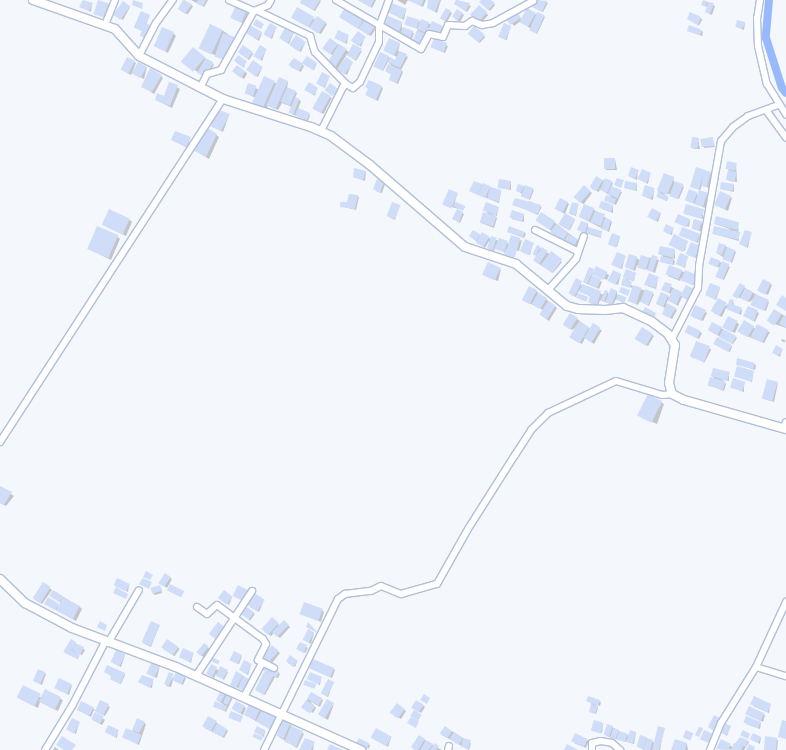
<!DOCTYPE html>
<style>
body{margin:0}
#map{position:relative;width:786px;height:750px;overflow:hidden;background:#f4f7fc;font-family:"Titillium Web",sans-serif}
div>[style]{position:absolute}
.shadow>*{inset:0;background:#0003;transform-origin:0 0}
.canal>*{height:8px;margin:-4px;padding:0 4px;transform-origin:4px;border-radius:4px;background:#98b9fc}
.building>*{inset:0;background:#cfddf9;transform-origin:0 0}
.roads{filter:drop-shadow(1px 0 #b2bfd8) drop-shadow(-1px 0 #b2bfd8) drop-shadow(0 1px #b2bfd8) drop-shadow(0 -1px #b2bfd8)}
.minor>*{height:6px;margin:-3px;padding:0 3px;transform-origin:3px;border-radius:3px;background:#fff}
.tertiary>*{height:8px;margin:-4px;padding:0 4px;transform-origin:4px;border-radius:4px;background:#fff}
span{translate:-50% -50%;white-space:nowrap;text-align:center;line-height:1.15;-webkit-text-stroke:3px #fff;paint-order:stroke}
</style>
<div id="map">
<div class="shadow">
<div style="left:184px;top:0;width:11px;height:10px;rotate:34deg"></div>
<div style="clip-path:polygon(191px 0,208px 0,204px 7px)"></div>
<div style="clip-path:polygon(303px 0,320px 0,321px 1px,315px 11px,303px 4px)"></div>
<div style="clip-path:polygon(358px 0,376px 0,372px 8px)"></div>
<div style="clip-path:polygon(397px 0,408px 0,405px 5px)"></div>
<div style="clip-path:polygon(410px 0,426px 0,423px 7px)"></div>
<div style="clip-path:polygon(429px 0,441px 0,437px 13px,430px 9px)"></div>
<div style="clip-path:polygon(457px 0,471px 6px,467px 12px,455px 4px)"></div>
<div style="clip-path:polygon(482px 0,490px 0,495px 5px,490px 11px,480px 2px)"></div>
<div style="clip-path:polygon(537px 0,548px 3px,543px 12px,533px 7px)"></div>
<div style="clip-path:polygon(707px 2px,715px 6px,712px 15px,706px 12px,708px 7px,703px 5px)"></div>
<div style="clip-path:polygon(123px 3px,130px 7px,123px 20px,117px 16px)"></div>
<div style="clip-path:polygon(92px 4px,91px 12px,81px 7px)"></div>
<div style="left:479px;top:6px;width:13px;height:12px;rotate:45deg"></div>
<div style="clip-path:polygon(237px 7px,248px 12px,243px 23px,233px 19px)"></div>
<div style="clip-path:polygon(346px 7px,377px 27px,371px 36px,341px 18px)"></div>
<div style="clip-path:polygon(446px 9px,452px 13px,447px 22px,443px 19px)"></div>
<div style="clip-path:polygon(406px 10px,404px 20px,389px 12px)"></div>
<div style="clip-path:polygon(458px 10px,464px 15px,460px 22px,455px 19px)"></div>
<div style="clip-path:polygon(538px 13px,545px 17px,537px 34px,521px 21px,514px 26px,509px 20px,517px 14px,522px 20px)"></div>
<div style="left:691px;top:13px;width:13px;height:7px;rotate:29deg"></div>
<div style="clip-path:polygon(149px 16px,144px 32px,135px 27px)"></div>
<div style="clip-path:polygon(291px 17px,313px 18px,316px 21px,317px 18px,327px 24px,321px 34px)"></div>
<div style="clip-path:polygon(418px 21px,442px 27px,441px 35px,428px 28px,421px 44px,415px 42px,418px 29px,407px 25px)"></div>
<div style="clip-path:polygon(402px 23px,402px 28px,414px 33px,412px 39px,403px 36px,404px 28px,400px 33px,387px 27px)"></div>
<div style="clip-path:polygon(745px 23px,744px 30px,737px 27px)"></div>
<div style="left:474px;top:27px;width:15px;height:8px;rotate:42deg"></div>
<div style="clip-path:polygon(510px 27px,507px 40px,501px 38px)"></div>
<div style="clip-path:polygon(276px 28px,272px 39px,266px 35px)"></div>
<div style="clip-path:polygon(222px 30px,236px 40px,228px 62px,201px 48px)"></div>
<div style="clip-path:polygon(688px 31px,702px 31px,703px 32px,702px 36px)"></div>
<div style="clip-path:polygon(294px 32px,289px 44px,281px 39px)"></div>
<div style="clip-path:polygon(173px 33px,176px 36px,168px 53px,155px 46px)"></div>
<div style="clip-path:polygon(262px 33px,259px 41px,253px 37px)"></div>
<div style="clip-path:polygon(348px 36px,347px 44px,335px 38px)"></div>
<div style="clip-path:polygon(365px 37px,361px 47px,354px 42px)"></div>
<div style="clip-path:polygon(435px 39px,448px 46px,445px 53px,433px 48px)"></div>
<div style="clip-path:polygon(305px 43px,301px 52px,292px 46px)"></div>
<div style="clip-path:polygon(338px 44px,349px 52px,362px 51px,356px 61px,347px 54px,337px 70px,330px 65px,333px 56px,325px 49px)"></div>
<div style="clip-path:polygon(400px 44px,398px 51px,408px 57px,401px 70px,403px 72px,398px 84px,390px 80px,392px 75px,386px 71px,393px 67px,388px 62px,383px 71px,376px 67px,388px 57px,395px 61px,397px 57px,385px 51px)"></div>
<div style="clip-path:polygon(193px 49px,214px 65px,206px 77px,185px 64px)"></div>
<div style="clip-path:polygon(266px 50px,262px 61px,253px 54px,249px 60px,240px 53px,252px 53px,255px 55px)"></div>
<div style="clip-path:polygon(127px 58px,136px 63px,131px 75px,122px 70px)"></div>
<div style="clip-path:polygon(294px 59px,304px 66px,301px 72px,291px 67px)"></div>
<div style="clip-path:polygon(246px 61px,244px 68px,236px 62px)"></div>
<div style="clip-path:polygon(317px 63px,314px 70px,305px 65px)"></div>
<div style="clip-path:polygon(352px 63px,347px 75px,341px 71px)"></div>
<div style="clip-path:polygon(147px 67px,144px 79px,136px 75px)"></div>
<div style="clip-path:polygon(262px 68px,258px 77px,249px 71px)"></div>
<div style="clip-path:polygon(235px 72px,246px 72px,247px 74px,244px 79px)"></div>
<div style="clip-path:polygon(161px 76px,163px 78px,154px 94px,142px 86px)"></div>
<div style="clip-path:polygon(329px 77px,325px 88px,317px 83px)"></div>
<div style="clip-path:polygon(279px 78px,288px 82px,287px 88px,297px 93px,295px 98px,301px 101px,298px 109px,310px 115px,308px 121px,292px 114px,292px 107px,282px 103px,278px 110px,268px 105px,267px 109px,257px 105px,254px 102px,256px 98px,245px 93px,249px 84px,259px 90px,274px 82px,277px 84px)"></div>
<div style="clip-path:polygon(369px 81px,383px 88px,378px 101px,368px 96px)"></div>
<div style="clip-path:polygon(170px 83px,180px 89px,172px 108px,156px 100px,164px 97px)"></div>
<div style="clip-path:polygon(317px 88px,315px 96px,307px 91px)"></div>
<div style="left:322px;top:93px;width:11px;height:18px;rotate:27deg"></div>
<div style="clip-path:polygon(229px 115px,223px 132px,213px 127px)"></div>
<div style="clip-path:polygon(216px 135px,219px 137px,209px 159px,194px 150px)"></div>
<div style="clip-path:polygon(190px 138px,188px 148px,172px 140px)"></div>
<div style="clip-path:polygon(712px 138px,715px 147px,704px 148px,702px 140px)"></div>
<div style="clip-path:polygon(698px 139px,700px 149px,694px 149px,693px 148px)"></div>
<div style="clip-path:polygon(615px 159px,617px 170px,607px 170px,605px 169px)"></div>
<div style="clip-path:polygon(736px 164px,737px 182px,729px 181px,729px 170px,727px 168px)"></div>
<div style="clip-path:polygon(697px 168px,712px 174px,709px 188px,702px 185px,700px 191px,709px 196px,705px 208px,686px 200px,696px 193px,698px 195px,700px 190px,691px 186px)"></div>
<div style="clip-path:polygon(366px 171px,365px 181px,354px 177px)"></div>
<div style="clip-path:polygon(638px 171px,637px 180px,629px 176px)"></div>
<div style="clip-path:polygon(650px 174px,648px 184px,639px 179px)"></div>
<div style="clip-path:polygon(673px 178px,674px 182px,684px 187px,679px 199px,669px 194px,664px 194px,668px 198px,667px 201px,658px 197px,663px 196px,658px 191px)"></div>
<div style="clip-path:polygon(605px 179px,613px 183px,611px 188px,622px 192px,616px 205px,606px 201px,613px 199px,609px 195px,600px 189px,599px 192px,592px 189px)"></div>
<div style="clip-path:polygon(378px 180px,385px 184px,382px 193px,376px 191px)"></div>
<div style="clip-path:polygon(511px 181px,511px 190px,499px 187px)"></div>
<div style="clip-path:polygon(474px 182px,501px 191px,499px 203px,472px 192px)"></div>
<div style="clip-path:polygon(637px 184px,637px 191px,625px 188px)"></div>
<div style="clip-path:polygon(734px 185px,734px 192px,721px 189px)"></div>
<div style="clip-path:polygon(523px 186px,534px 190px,530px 200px,518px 191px)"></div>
<div style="left:584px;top:187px;width:10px;height:14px;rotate:37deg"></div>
<div style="clip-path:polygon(654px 189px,653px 200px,643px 196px)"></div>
<div style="clip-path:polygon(457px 193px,455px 203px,465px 207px,463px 210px,444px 205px)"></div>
<div style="clip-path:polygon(720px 193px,732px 198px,728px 211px,716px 205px)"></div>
<div style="clip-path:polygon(350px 195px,359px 197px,356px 210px,341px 206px,348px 203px)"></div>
<div style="clip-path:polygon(561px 199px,569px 204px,565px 214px,556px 209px)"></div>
<div style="left:529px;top:201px;width:14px;height:9px;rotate:25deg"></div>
<div style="clip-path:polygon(602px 203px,613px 206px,613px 213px,602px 209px)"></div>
<div style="clip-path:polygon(399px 205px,395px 220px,389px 217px)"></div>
<div style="clip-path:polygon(578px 205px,576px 216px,570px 214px,569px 213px)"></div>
<div style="clip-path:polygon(498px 207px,497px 216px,493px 214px,497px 218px,494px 228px,481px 223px,489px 215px,485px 210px)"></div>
<div style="clip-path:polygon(593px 209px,612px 222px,609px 232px,582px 218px)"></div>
<div style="clip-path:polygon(457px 210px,464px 214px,460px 223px,453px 219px)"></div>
<div style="clip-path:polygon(703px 210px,703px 219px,685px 214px)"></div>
<div style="clip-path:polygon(513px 212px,524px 215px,524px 222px,512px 219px)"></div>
<div style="clip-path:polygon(661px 213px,658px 222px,649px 217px)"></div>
<div style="clip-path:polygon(130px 220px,132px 222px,126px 236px,103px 225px)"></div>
<div style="clip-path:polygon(575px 220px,570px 230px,561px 225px)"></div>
<div style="clip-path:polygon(690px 220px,689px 227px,677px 222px)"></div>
<div style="clip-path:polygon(694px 220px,703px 224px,702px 232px,692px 228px)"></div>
<div style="clip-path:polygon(539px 222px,554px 222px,579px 241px,575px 247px)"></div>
<div style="clip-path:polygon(582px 222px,588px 224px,588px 228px,601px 232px,601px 238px,580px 231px)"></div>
<div style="clip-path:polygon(738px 223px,739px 241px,714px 234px,730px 229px,715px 224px)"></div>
<div style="clip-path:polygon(673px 229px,672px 235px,665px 232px)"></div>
<div style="clip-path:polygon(508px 232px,524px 232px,526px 234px,524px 238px)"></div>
<div style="clip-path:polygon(751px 233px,748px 248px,740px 244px)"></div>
<div style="clip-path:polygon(479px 235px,510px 244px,522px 240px,519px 251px,507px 248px,506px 250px,516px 254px,514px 257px,495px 248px,494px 251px,489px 249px,489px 241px,485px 248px,470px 236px)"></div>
<div style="clip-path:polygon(680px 235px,699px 235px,700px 236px,698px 243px)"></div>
<div style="clip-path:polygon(117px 236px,120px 239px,111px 260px,89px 249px)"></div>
<div style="clip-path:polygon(620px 237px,617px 247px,609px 244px)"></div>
<div style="clip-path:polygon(687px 241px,685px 251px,672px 246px)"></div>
<div style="clip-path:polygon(533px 243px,530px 255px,522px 252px)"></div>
<div style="clip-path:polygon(691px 243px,700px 248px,696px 258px,688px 255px)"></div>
<div style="clip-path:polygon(725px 246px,736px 252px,732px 263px,717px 253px)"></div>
<div style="clip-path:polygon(540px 248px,562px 262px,553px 273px,536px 262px,537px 256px,533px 254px)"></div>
<div style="clip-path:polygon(675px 250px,675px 259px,672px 258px,675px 261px,674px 265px,661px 262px,663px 256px,659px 254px)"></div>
<div style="clip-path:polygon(642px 256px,659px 260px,655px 273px,637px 265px,635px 271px,626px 267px,637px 258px,640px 261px)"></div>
<div style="clip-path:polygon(625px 257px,622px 269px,613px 265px)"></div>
<div style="clip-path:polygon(687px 257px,685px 268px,677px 264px)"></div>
<div style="clip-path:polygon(720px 262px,730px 267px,724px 280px,718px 277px,720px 268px,709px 263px)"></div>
<div style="clip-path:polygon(670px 267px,698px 277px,694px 285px,681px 278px,680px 281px,668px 276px)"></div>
<div style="clip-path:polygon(596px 268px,609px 275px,607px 280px,593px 273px,592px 276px,602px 282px,599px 289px,585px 283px)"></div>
<div style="clip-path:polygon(501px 269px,498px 281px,486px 276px)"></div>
<div style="clip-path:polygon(621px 274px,618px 285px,611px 282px)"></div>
<div style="clip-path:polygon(635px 274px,634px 281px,628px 279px,632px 286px,654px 294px,649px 306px,640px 301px,638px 305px,629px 301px,633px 288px,622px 285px,628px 281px,624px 277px)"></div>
<div style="clip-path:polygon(658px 278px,656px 289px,647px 286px)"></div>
<div style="clip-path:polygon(763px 280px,772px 285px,768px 295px,759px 290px)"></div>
<div style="clip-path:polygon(581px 281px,581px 285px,604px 295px,605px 291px,609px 294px,617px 291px,617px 295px,626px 298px,624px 303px,616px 299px,613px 305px,600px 300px,598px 306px,590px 303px,591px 297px,579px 290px,576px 297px,571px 295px)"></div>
<div style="clip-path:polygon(665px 283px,683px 294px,687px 286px,694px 290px,690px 301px,682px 297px,678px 306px,668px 300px,666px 304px,677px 310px,672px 319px,664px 315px,665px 308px,657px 304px,667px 295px,670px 298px,671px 294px,663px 290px)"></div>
<div style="clip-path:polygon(740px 285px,769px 302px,766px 311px,753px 306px,754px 298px,750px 302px,735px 296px)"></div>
<div style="clip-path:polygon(720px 288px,716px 300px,706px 295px)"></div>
<div style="clip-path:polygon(536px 291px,557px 308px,549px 321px,542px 316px,543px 310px,523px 300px)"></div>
<div style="clip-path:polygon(733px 301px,734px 306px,742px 310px,741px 315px,726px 308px,722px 317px,714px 313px)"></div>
<div style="clip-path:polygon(695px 307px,707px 313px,703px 321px,693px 317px)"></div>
<div style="clip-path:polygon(749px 307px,759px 313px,755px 322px,745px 316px)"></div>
<div style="clip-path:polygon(571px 314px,590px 329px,602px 330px,594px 344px,585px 338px,582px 344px,572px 338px,576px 327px,572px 330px,565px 325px)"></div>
<div style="clip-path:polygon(782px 314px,786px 317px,786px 328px,769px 322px)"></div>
<div style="clip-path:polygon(728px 317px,739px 324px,735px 333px,725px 328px)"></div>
<div style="clip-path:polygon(744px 322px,756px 329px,770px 332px,764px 343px,740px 333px)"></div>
<div style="clip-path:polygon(642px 328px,654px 336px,648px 346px,638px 340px)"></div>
<div style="clip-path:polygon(721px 328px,737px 338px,733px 344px,710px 331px)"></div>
<div style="clip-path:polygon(686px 332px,700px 332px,702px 333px,699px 339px)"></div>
<div style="left:782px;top:339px;width:4px;height:2px;rotate:27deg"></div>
<div style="left:697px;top:342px;width:16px;height:15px;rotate:27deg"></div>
<div style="clip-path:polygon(717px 345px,731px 346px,732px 347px,730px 352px)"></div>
<div style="clip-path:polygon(782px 350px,780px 357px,775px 354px)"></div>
<div style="clip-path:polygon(737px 364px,754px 364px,756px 365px,755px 370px)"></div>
<div style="clip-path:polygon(753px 372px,752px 382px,735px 376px)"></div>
<div style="clip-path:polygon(729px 373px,729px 381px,722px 379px,726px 384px,724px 391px,709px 385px,716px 380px,712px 376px)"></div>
<div style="clip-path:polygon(744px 383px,744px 392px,731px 387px)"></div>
<div style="clip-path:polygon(778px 383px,774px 402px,764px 399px,762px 398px)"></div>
<div style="clip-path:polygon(661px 402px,664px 404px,657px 424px,641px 417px)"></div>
<div style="clip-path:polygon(0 487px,14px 496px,6px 506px,0 503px)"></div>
<div style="clip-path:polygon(165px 574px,172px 579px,167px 588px,160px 583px)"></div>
<div style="clip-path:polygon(43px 583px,52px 590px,42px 604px,34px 599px)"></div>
<div style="clip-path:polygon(129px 585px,128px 592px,116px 586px)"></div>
<div style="clip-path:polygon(161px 588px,162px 593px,155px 595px,153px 594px)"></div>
<div style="clip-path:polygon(50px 596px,62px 596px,80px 607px,82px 609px,76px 621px,47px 605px,60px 606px,61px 603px)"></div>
<div style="clip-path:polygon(232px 597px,229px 605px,221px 599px)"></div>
<div style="clip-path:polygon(264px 600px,259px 612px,250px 607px)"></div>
<div style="left:245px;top:607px;width:12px;height:8px;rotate:35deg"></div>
<div style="clip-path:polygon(322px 610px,324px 612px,321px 622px,301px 613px)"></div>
<div style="clip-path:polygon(284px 622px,290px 627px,280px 638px,274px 633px,271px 636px,264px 631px,278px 624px,281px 626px)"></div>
<div style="clip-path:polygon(159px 626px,151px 647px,143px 643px)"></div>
<div style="clip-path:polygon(314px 633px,311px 644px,304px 640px)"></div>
<div style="clip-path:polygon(71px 640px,85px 650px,82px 655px,76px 652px,79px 656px,78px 659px,66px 653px)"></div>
<div style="left:168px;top:641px;width:14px;height:9px;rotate:34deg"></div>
<div style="clip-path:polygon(300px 643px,308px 648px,305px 653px,299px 650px)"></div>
<div style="clip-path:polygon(204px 645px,210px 649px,204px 658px,200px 654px)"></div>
<div style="clip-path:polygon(272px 647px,280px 653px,272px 663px,266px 658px)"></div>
<div style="clip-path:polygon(193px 654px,191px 663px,180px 657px)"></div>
<div style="clip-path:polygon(125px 655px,121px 667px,113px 663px)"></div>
<div style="clip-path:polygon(242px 656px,239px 664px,232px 661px)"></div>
<div style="clip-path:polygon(297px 662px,295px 667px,288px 663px)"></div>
<div style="clip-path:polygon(160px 665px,157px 678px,148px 674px)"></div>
<div style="clip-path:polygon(251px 665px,248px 675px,240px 670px)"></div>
<div style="clip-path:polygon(266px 666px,280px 674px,278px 678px,275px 677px,265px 695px,256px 690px,266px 672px)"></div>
<div style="clip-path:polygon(310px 668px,334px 669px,335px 670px,332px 678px)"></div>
<div style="clip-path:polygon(214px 669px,228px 672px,224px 680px,216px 674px,214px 678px,209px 675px)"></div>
<div style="clip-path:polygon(39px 670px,46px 674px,42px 685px,36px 682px)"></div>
<div style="clip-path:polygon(105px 672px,124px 674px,125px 675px,121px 684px,112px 680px,112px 676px)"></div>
<div style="clip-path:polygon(177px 673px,186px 678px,183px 685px,173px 680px,171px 687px,166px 686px)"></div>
<div style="clip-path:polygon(242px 675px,250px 681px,245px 691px,231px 685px)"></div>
<div style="clip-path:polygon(321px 678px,320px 685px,308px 679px)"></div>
<div style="clip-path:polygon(153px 680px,152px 688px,139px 682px)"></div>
<div style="clip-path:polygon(333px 683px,328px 697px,323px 694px,322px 693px)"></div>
<div style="clip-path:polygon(72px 685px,69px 695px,55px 688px)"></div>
<div style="clip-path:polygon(45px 691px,63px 700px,58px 711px,40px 702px,38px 708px,18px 697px,42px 697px)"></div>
<div style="clip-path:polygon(311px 693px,323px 700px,320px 707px,310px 701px,316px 708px,313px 713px,303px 707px)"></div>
<div style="clip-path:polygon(225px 694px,234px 695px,226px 712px,214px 706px,215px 702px,227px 707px,217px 700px)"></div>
<div style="clip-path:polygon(589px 697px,601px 702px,600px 706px,595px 704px,598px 708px,596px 714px,590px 711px,592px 704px,588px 701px)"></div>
<div style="clip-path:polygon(101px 701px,110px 707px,105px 716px,97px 712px,94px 710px,91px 717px,78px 710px,93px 708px,96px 711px)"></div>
<div style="clip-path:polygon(417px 701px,425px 707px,421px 713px,414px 709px)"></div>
<div style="clip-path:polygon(236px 702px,246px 708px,243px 715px,233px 709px)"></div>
<div style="clip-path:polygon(334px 704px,328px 720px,321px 716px)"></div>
<div style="clip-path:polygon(397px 705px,406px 711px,401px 719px,393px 714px)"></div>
<div style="clip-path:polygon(770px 705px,769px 713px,753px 706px)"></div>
<div style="clip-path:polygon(250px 706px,278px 718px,272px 730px,245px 715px)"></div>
<div style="clip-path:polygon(749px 708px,765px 715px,763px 722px,747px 714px)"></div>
<div style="clip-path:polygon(95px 713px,105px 720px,102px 725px,93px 720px)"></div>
<div style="clip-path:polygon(138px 720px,146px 724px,139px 745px,123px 737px,132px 732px)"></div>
<div style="clip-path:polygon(216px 722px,228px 731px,224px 738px,205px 728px)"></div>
<div style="clip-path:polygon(79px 723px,76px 734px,69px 730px)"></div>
<div style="clip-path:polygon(761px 723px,760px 729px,746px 724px)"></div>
<div style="clip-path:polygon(289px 724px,304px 734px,297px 748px,279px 737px)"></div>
<div style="clip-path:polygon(603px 724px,602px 733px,592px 730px)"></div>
<div style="clip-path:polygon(612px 727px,629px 736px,636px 733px,634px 744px,606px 736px)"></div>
<div style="clip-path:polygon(730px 727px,727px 736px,721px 732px)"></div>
<div style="clip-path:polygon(664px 728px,660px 750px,645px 750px,638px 747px,646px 738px,655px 743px)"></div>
<div style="clip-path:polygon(118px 730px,117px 738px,106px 732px)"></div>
<div style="clip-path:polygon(265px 731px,264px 737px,257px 733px)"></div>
<div style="clip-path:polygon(452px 731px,471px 743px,469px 750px,442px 735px)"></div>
<div style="clip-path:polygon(576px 735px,589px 741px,586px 748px,574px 743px)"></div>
<div style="clip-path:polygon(419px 736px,434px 746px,442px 750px,415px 750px)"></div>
<div style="clip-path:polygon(761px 737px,760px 744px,751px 739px)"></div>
<div style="clip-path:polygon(391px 738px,388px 747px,374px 739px)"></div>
<div style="clip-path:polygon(741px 738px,749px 742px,744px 750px,717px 749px,721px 741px,733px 747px,734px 743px,738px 745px)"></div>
<div style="clip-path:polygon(766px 738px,778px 740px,777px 750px,765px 750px)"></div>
<div style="left:359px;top:739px;width:13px;height:4px;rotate:29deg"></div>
<div style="clip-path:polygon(676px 740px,687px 744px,688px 750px,672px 750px)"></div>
<div style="clip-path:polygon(314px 743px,313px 750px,300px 750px)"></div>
<div style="clip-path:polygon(55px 747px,59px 750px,53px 750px)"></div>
</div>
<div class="canal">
<div style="left:769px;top:0;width:38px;rotate:95deg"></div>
<div style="left:766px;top:38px;width:52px;rotate:72.3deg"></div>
<div style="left:782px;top:88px;width:6px;rotate:51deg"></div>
</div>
<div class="building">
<div style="clip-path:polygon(83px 0,93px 3px,89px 11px,79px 7px)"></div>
<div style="left:98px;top:0;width:13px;height:15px;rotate:18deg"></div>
<div style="clip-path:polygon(133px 0,143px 3px,142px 9px,132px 5px)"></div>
<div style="clip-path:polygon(183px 0,192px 4px,185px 14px,178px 9px)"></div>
<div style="clip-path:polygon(198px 0,206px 0,203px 6px,196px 3px)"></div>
<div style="clip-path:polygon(301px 0,320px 0,314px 10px,300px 3px)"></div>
<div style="clip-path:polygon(358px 0,374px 0,371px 7px)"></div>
<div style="clip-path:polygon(407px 0,424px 0,421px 6px)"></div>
<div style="clip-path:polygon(428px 0,440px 0,435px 12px,427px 8px)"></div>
<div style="clip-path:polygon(456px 0,470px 3px,466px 11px,454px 4px)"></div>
<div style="clip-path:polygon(481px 0,491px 0,495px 3px,488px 10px,479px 2px)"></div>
<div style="clip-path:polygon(536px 0,547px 1px,542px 12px,532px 7px)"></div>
<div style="clip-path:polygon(703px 0,707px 1px,706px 7px,701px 5px)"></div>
<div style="left:123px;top:1px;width:9px;height:17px;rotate:36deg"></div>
<div style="clip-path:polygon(708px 2px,714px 3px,710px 14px,705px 12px)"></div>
<div style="clip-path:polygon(392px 3px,407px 9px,402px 19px,388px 12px)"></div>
<div style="left:236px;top:5px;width:12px;height:14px;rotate:24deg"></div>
<div style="left:479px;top:5px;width:11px;height:13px;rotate:41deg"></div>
<div style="left:346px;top:6px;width:22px;height:13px;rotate:32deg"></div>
<div style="left:297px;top:7px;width:20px;height:12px;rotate:30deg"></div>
<div style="left:446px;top:8px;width:6px;height:12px;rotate:31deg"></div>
<div style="left:527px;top:8px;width:10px;height:16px;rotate:29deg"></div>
<div style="left:457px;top:9px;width:7px;height:9px;rotate:34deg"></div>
<div style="left:141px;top:11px;width:10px;height:18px;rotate:24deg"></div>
<div style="left:517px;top:12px;width:7px;height:13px;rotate:56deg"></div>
<div style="left:537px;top:12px;width:8px;height:20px;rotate:23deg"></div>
<div style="clip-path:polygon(690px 12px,701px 17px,698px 25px,687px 19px)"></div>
<div style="left:317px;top:16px;width:11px;height:14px;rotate:34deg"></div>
<div style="left:388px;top:16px;width:16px;height:11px;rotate:22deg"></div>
<div style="left:407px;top:16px;width:13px;height:9px;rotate:18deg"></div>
<div style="left:366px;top:18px;width:12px;height:13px;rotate:35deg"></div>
<div style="clip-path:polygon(256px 19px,264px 24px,261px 29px,253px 25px)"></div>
<div style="left:421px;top:19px;width:9px;height:11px;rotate:21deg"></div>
<div style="left:737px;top:20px;width:8px;height:7px;rotate:14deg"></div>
<div style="left:432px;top:21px;width:12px;height:10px;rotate:24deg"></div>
<div style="left:146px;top:23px;width:7px;height:14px;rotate:27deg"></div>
<div style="left:270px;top:23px;width:8px;height:13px;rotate:30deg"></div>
<div style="left:504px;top:23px;width:8px;height:15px;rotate:23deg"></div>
<div style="left:210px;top:24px;width:14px;height:27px;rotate:25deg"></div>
<div style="left:250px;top:25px;width:14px;height:9px;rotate:30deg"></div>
<div style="clip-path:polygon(689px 25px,702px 30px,700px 35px,687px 31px)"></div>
<div style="left:286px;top:26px;width:10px;height:14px;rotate:29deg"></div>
<div style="left:474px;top:26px;width:14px;height:10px;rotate:39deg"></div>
<div style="left:162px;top:27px;width:13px;height:21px;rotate:23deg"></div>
<div style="left:403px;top:27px;width:11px;height:8px;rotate:22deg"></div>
<div style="left:338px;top:30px;width:12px;height:9px;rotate:24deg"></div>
<div style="left:417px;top:30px;width:8px;height:11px;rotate:23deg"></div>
<div style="left:358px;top:31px;width:10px;height:12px;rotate:37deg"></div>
<div style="left:223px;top:33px;width:12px;height:25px;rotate:20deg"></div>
<div style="left:296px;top:35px;width:12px;height:12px;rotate:35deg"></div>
<div style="left:330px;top:38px;width:10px;height:13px;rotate:37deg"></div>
<div style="left:389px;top:38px;width:12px;height:14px;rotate:24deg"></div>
<div style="left:434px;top:38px;width:14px;height:10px;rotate:21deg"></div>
<div style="left:339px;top:44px;width:9px;height:23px;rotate:32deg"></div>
<div style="left:353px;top:44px;width:10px;height:13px;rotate:29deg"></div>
<div style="left:243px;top:45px;width:12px;height:9px;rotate:35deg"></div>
<div style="left:260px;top:45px;width:8px;height:13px;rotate:30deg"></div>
<div style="left:193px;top:47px;width:16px;height:19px;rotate:40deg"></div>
<div style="clip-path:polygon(399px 51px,407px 54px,400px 68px,387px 62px,390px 57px,395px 60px)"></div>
<div style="left:380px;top:52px;width:10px;height:16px;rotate:24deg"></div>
<div style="left:238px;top:55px;width:11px;height:7px;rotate:34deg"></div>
<div style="clip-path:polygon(307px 56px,317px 63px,313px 70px,303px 64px,299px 71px,288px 65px,294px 58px,302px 63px)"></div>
<div style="left:127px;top:57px;width:9px;height:14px;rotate:27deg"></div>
<div style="left:346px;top:57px;width:9px;height:15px;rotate:36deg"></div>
<div style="left:206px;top:58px;width:9px;height:17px;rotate:32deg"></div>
<div style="left:253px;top:60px;width:12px;height:12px;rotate:35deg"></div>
<div style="left:138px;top:62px;width:10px;height:13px;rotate:29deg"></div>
<div style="clip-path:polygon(388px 64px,402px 70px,397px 83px,389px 80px,391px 74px,385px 71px)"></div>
<div style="left:237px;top:65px;width:11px;height:8px;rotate:38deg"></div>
<div style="clip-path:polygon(150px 68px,162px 75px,152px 92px,141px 87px)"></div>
<div style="left:322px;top:72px;width:9px;height:13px;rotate:27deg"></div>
<div style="left:264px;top:76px;width:12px;height:29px;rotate:24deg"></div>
<div style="left:279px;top:77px;width:10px;height:31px;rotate:24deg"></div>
<div style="clip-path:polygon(369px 80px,382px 86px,376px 100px,365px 95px,368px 89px,365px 87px)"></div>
<div style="clip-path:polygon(169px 82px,178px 85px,170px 106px,155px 100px,157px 93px,164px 96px)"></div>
<div style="clip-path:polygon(309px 82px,318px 88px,314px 95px,304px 90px)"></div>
<div style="left:248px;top:83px;width:9px;height:11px;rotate:18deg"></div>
<div style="left:330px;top:83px;width:10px;height:9px;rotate:37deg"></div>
<div style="left:287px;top:87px;width:10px;height:16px;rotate:24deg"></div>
<div style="left:322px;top:91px;width:10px;height:20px;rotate:29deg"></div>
<div style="left:295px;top:97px;width:5px;height:17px;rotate:22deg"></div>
<div style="left:298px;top:108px;width:13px;height:8px;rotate:23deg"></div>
<div style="clip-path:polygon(219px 110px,230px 114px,221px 131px,210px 126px)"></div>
<div style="clip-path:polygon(208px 128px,217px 134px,206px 157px,193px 150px)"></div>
<div style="clip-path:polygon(175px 131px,191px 137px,186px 147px,171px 140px)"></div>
<div style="left:692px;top:137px;width:7px;height:11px;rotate:8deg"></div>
<div style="clip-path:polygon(713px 137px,714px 146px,702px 147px,700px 139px)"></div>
<div style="left:604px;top:158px;width:11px;height:11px"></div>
<div style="left:727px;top:161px;width:10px;height:8px;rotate:11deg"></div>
<div style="clip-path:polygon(631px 167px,639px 170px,635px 179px,628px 176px)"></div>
<div style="clip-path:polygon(696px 167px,711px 172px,707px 187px,701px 186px,703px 175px,699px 190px,690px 187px)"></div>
<div style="clip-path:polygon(354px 168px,366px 171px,363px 180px,353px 177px)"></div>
<div style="left:642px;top:169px;width:10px;height:11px;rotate:24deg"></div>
<div style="left:728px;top:170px;width:9px;height:10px;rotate:13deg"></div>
<div style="left:664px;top:173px;width:11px;height:19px;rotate:22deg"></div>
<div style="left:596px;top:176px;width:8px;height:13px;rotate:30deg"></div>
<div style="left:605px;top:178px;width:8px;height:13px;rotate:23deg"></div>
<div style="clip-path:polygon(617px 178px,624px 180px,621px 188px,614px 185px)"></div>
<div style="clip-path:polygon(377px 179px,384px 182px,380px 193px,373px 189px)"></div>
<div style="left:499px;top:179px;width:12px;height:9px;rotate:9deg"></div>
<div style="clip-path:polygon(474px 181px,482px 184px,478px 195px,469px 191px)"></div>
<div style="clip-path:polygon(625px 181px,637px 183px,636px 191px,624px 188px)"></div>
<div style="left:675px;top:181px;width:9px;height:16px;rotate:21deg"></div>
<div style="left:721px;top:182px;width:13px;height:7px;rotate:9deg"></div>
<div style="left:483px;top:183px;width:8px;height:13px;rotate:23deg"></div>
<div style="clip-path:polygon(518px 184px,524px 186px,521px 193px,516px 191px)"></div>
<div style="left:525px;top:185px;width:9px;height:12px;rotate:21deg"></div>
<div style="left:584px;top:185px;width:9px;height:16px;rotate:41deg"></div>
<div style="left:645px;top:185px;width:10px;height:11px;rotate:17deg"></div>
<div style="left:611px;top:186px;width:11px;height:9px;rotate:22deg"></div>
<div style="left:490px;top:187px;width:12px;height:12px;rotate:14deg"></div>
<div style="left:449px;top:189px;width:10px;height:17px;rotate:24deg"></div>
<div style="left:689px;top:189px;width:9px;height:12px;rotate:21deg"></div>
<div style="left:699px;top:190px;width:9px;height:15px;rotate:18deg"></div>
<div style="left:720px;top:191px;width:12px;height:15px;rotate:24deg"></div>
<div style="left:658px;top:192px;width:11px;height:5px;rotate:22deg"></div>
<div style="clip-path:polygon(349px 194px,358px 195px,355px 209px,340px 207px,340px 202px,347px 202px)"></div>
<div style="clip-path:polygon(606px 195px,616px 199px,614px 204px,604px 201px)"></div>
<div style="clip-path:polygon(515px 198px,541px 205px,538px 214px,512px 205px)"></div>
<div style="left:560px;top:198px;width:9px;height:12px;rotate:27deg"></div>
<div style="left:601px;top:201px;width:13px;height:7px;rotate:18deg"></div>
<div style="left:392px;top:202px;width:9px;height:15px;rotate:21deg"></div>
<div style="clip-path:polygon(456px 202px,465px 206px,463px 211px,453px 206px)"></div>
<div style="left:486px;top:202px;width:14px;height:9px;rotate:21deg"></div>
<div style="left:572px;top:202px;width:7px;height:12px;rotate:16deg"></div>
<div style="left:584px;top:204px;width:11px;height:14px;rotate:22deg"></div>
<div style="left:686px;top:204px;width:19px;height:10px;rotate:16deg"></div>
<div style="left:652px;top:208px;width:10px;height:10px;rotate:29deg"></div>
<div style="left:109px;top:209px;width:23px;height:17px;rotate:25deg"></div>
<div style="clip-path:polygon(457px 209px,463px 212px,459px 222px,452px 219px)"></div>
<div style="left:512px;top:210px;width:13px;height:8px;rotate:18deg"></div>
<div style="clip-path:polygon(595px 211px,605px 214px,601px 226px,590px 222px)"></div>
<div style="left:483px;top:212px;width:14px;height:11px;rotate:17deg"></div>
<div style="left:541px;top:212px;width:17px;height:10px;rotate:33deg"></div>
<div style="left:565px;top:213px;width:12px;height:13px;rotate:31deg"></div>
<div style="left:678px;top:214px;width:13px;height:9px;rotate:23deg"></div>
<div style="left:716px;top:216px;width:24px;height:8px;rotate:15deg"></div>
<div style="clip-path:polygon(605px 218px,611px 220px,608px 231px,601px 229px)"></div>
<div style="left:694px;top:219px;width:8px;height:10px;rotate:14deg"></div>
<div style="clip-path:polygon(581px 221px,588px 223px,585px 233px,577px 230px)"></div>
<div style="left:556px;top:224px;width:15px;height:10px;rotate:37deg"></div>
<div style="clip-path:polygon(666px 224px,674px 228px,670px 235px,663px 231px)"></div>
<div style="left:97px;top:226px;width:23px;height:25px;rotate:23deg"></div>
<div style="clip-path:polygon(509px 226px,525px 232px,523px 237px,507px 232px)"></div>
<div style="left:714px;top:226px;width:27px;height:8px;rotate:13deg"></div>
<div style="left:588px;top:227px;width:15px;height:6px;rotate:16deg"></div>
<div style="left:682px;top:227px;width:19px;height:9px;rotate:21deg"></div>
<div style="clip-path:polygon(473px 230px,480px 234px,476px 241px,469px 236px)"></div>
<div style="clip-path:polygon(745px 230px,752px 232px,747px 247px,739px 244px)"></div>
<div style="left:482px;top:232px;width:9px;height:12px;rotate:32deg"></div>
<div style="left:612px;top:233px;width:9px;height:12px;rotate:21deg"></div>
<div style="left:568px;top:234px;width:11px;height:9px;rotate:27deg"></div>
<div style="left:674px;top:234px;width:16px;height:12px;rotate:27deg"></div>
<div style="left:511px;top:235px;width:10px;height:15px;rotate:17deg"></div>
<div style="left:491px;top:236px;width:6px;height:13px;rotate:18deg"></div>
<div style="clip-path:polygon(499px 238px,508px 241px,504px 252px,494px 249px)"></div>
<div style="left:525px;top:239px;width:10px;height:13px;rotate:24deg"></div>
<div style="left:691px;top:242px;width:10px;height:13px;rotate:24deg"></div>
<div style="clip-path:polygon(719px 243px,726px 245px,722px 255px,716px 253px)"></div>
<div style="left:537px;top:245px;width:4px;height:10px;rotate:27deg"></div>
<div style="clip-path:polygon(660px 246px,675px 249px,674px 258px,658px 254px)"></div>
<div style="left:542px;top:247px;width:7px;height:16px;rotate:34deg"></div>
<div style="left:727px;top:247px;width:9px;height:13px;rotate:21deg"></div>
<div style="clip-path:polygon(506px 249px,516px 252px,514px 258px,504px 254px)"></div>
<div style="left:551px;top:251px;width:14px;height:17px;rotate:36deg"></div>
<div style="left:617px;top:252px;width:10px;height:14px;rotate:24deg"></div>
<div style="left:680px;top:253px;width:9px;height:12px;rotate:21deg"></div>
<div style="left:629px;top:254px;width:9px;height:14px;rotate:18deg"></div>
<div style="left:641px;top:255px;width:9px;height:13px;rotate:18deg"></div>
<div style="left:652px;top:255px;width:6px;height:16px;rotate:18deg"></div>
<div style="left:661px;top:256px;width:13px;height:6px;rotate:13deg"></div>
<div style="left:711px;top:257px;width:10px;height:7px;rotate:24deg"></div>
<div style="left:722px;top:261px;width:8px;height:17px;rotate:23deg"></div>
<div style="left:488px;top:262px;width:14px;height:14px;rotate:25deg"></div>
<div style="left:669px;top:265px;width:14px;height:10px;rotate:21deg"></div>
<div style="left:596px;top:266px;width:13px;height:9px;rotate:27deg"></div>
<div style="clip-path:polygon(589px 267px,594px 269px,587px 284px,583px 282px)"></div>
<div style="left:626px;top:269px;width:11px;height:9px;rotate:22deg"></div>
<div style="left:613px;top:270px;width:9px;height:12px;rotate:27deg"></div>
<div style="left:685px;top:270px;width:13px;height:11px;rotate:23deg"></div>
<div style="clip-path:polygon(649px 273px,659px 277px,655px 288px,644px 285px)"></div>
<div style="left:592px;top:275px;width:10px;height:10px;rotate:24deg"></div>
<div style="left:576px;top:278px;width:7px;height:17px;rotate:27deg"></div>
<div style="clip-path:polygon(623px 278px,632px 282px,630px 288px,621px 285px)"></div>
<div style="left:763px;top:279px;width:9px;height:13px;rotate:27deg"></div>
<div style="clip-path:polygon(665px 282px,672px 284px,669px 293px,661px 290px)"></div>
<div style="left:710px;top:283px;width:11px;height:13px;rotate:22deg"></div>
<div style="left:740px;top:283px;width:6px;height:15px;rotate:31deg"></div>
<div style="clip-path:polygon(582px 284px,601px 291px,597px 305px,588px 302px,590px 296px,579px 292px)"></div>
<div style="left:633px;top:285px;width:9px;height:17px;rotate:18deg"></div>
<div style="left:686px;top:285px;width:9px;height:12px;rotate:27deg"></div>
<div style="left:529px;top:286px;width:9px;height:16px;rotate:27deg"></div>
<div style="clip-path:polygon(621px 287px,630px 290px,628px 296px,619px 292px)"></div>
<div style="clip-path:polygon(611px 288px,617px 291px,612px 304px,605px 302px)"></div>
<div style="left:673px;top:288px;width:10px;height:14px;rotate:24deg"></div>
<div style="left:745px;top:288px;width:9px;height:11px;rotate:27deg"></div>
<div style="left:645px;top:289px;width:9px;height:14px;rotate:21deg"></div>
<div style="clip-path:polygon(605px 290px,608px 291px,604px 302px,600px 301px)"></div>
<div style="left:661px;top:292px;width:8px;height:13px;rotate:23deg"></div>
<div style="left:538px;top:293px;width:10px;height:13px;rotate:29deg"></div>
<div style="left:578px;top:293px;width:11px;height:5px;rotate:22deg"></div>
<div style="left:618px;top:294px;width:9px;height:6px;rotate:21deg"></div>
<div style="left:755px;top:294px;width:15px;height:12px;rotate:23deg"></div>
<div style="clip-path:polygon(782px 295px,786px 298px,786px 311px,776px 305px)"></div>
<div style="left:718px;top:298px;width:10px;height:15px;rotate:29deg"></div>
<div style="clip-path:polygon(730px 299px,734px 300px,732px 304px,742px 308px,739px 314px,726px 309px)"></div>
<div style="left:548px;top:301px;width:9px;height:16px;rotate:32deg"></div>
<div style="clip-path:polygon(667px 303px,676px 308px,670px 318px,662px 314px)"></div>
<div style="left:695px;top:305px;width:12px;height:12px;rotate:24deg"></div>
<div style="clip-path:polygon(748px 306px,758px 310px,754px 321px,743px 316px)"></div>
<div style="left:645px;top:307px;width:13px;height:7px;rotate:29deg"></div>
<div style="left:774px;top:309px;width:9px;height:14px;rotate:32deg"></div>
<div style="left:570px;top:313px;width:9px;height:14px;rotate:32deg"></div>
<div style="clip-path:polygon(784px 315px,786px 316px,786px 328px,779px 324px)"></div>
<div style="left:728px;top:316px;width:11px;height:13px;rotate:27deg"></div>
<div style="left:744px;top:320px;width:12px;height:13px;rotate:31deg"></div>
<div style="left:579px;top:321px;width:12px;height:19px;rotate:31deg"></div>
<div style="left:712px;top:322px;width:11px;height:9px;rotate:27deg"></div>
<div style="left:593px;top:323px;width:9px;height:17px;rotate:32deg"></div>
<div style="left:757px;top:324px;width:13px;height:14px;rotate:27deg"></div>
<div style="left:688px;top:325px;width:14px;height:8px;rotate:25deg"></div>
<div style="left:642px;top:327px;width:13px;height:14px;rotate:32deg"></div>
<div style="left:723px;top:329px;width:15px;height:9px;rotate:28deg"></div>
<div style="left:717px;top:337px;width:17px;height:8px;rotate:28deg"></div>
<div style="left:696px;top:341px;width:15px;height:17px;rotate:20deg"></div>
<div style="clip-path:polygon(776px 345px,783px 349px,779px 356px,772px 353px)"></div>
<div style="clip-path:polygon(737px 358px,755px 363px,753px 369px,736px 365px)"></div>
<div style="left:737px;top:366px;width:18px;height:11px;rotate:16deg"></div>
<div style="clip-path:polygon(713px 368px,730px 372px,727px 381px,711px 376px)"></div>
<div style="left:710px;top:377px;width:16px;height:9px;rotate:15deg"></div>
<div style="left:733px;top:378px;width:13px;height:10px;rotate:18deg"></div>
<div style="left:767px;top:379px;width:11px;height:20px;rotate:15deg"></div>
<div style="left:648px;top:394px;width:16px;height:24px;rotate:27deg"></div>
<div style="clip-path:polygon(0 486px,12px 492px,4px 505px,0 503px)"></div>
<div style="clip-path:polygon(146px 571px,153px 575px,150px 580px,143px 577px)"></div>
<div style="left:165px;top:573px;width:7px;height:12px;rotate:34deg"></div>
<div style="left:117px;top:578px;width:14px;height:8px;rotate:25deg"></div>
<div style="clip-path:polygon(143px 578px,152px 582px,149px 589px,139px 584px)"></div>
<div style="left:43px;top:582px;width:9px;height:19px;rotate:32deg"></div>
<div style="left:170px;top:584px;width:16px;height:7px;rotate:27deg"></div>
<div style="left:160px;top:585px;width:6px;height:10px;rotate:72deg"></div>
<div style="left:238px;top:585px;width:11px;height:12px;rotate:27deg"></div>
<div style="clip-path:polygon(116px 587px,128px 594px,126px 599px,113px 593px)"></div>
<div style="left:53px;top:590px;width:12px;height:7px;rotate:31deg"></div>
<div style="left:224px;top:590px;width:11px;height:10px;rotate:38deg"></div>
<div style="left:255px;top:593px;width:12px;height:14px;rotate:35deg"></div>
<div style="clip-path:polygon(48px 597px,59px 604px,55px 610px,44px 604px)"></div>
<div style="left:63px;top:597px;width:19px;height:15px;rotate:28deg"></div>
<div style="left:304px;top:602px;width:20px;height:13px;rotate:20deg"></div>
<div style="left:245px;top:606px;width:11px;height:9px;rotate:34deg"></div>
<div style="left:272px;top:617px;width:9px;height:16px;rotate:41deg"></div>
<div style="left:284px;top:620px;width:7px;height:17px;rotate:45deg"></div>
<div style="clip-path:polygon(100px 621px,107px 625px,105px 631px,97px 627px)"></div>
<div style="left:151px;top:621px;width:10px;height:23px;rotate:24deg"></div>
<div style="left:218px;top:622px;width:10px;height:15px;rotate:37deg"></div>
<div style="clip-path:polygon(308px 622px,318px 633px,306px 627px)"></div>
<div style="left:308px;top:629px;width:7px;height:12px;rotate:27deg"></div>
<div style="left:71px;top:639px;width:6px;height:15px;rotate:31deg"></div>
<div style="left:167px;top:639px;width:14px;height:10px;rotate:34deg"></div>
<div style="clip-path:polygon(300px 642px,307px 645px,304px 653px,296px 649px)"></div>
<div style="clip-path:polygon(75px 643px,84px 647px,80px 655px,72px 650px)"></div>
<div style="left:204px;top:643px;width:6px;height:12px;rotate:39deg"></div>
<div style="left:272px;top:645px;width:9px;height:15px;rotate:41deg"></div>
<div style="left:183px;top:648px;width:12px;height:10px;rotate:24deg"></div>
<div style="clip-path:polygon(71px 650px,80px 655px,77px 659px,69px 655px)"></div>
<div style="left:116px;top:650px;width:10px;height:13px;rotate:24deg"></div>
<div style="left:234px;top:651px;width:9px;height:10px;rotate:27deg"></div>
<div style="clip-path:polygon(290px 655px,298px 661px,293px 667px,286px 661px)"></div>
<div style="left:210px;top:656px;width:11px;height:4px;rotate:27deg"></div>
<div style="left:313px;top:659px;width:23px;height:10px;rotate:23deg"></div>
<div style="left:153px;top:660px;width:9px;height:15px;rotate:27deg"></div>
<div style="left:244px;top:660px;width:9px;height:11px;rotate:27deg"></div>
<div style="left:211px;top:664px;width:7px;height:11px;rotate:27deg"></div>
<div style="clip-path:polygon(107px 665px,125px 673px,120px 684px,110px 679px,111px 676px,104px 672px)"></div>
<div style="clip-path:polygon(265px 665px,279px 672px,276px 678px,273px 676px,264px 695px,255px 690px,264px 672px,269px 674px,262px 670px)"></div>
<div style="clip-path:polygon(220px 666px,228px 670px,223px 679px,216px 676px)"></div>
<div style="left:38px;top:669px;width:8px;height:13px;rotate:23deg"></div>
<div style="clip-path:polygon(236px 671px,243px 675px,236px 688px,230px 685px)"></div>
<div style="left:169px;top:672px;width:5px;height:13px;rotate:22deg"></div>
<div style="left:176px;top:672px;width:10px;height:9px;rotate:24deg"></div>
<div style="left:310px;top:672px;width:13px;height:8px;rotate:23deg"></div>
<div style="clip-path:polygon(142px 675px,154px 679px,150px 688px,138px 682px)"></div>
<div style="clip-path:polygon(243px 676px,249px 679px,243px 690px,238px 688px)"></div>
<div style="left:59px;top:678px;width:14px;height:11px;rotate:25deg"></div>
<div style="left:328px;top:679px;width:7px;height:16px;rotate:27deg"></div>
<div style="left:305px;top:680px;width:12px;height:5px;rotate:20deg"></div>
<div style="left:23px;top:685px;width:20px;height:14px;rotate:27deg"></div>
<div style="left:45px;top:689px;width:18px;height:14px;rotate:27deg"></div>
<div style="clip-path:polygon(221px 690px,226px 693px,221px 702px,216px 700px)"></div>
<div style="left:228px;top:691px;width:5px;height:13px;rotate:22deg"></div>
<div style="left:311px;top:692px;width:13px;height:8px;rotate:29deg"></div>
<div style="clip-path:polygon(424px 694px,430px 698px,427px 704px,420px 700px)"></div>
<div style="clip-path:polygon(588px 696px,600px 700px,598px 706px,586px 701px)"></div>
<div style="left:754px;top:696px;width:19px;height:9px;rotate:25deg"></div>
<div style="left:327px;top:699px;width:8px;height:18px;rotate:30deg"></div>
<div style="clip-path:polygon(100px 700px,109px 704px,103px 716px,95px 711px)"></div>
<div style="left:306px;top:700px;width:11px;height:9px;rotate:34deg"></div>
<div style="left:416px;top:700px;width:9px;height:9px;rotate:32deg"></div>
<div style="left:81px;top:701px;width:14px;height:10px;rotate:25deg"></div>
<div style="clip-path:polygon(215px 701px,227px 706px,225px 711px,213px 707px)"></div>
<div style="left:236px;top:701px;width:10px;height:9px;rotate:29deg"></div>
<div style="left:397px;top:703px;width:10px;height:12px;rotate:37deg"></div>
<div style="left:249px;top:704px;width:12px;height:12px;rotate:24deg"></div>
<div style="clip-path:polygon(591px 704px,598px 706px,595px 714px,589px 712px)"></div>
<div style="left:749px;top:706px;width:17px;height:9px;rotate:25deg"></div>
<div style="clip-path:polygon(263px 708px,277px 716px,271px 730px,256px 721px)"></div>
<div style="left:414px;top:710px;width:9px;height:7px;rotate:32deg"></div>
<div style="left:231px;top:711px;width:13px;height:7px;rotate:23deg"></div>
<div style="left:95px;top:712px;width:10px;height:8px;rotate:29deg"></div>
<div style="clip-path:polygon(714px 715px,721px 719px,714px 731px,708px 727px)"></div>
<div style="left:208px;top:716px;width:10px;height:12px;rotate:29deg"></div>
<div style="left:746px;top:716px;width:16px;height:7px;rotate:22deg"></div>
<div style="clip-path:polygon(411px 717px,419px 721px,416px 728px,407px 723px)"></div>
<div style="left:72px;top:718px;width:9px;height:13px;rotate:27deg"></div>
<div style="clip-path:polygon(137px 718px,145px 722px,139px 733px,132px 730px)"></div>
<div style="left:283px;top:720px;width:8px;height:17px;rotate:23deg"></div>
<div style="left:594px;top:720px;width:10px;height:11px;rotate:17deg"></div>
<div style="clip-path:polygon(782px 720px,786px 721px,786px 739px,778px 737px)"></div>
<div style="clip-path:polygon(217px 723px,227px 729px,223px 737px,212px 732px)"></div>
<div style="left:725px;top:723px;width:7px;height:10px;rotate:27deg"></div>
<div style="left:607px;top:724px;width:6px;height:11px;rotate:18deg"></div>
<div style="left:108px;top:725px;width:12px;height:8px;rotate:24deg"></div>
<div style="clip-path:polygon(257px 726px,265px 730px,263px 736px,254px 732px)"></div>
<div style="left:291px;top:726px;width:13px;height:17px;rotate:23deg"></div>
<div style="left:445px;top:726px;width:9px;height:9px;rotate:36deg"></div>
<div style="clip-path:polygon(658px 726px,665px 728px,659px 750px,652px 750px)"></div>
<div style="clip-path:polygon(699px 727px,703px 728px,699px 737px,695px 735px)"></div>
<div style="left:126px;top:728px;width:17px;height:10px;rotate:24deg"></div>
<div style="left:376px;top:728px;width:18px;height:11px;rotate:29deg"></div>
<div style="clip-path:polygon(613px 728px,619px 730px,615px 740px,610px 738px)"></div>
<div style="clip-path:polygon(630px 730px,636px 732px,633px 743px,626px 742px)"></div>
<div style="left:686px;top:730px;width:8px;height:8px;rotate:23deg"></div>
<div style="left:704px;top:730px;width:10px;height:10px;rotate:24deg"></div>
<div style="clip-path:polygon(743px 730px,750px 734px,748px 739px,740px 735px)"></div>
<div style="left:619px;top:731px;width:9px;height:9px;rotate:18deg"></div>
<div style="left:454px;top:732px;width:11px;height:8px;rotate:34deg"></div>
<div style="left:254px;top:733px;width:10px;height:4px;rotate:24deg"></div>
<div style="left:575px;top:733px;width:14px;height:9px;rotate:25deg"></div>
<div style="left:753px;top:733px;width:9px;height:7px;rotate:27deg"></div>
<div style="clip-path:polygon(419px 735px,425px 739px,418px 750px,415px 750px,411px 747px)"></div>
<div style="left:640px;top:735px;width:7px;height:12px;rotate:16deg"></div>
<div style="clip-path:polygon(62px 736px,76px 745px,72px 750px,64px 750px,56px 745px)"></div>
<div style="clip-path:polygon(765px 736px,777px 738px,776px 750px,764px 750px)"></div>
<div style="clip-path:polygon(740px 737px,748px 740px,746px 747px,743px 746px,741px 750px,730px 750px)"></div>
<div style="clip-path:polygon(305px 738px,315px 742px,311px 750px,299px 750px)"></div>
<div style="clip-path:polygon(359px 738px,369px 743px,367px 749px,356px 743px)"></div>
<div style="left:463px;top:738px;width:8px;height:9px;rotate:14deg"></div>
<div style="clip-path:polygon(647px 738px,653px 740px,650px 750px,643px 750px)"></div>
<div style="clip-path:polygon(675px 739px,687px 743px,685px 750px,671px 750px)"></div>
<div style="clip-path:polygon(721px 739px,731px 744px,728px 750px,716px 749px)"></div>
<div style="clip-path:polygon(426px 740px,433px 744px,429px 750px,420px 750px)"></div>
<div style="clip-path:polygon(435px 743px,439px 746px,436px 750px,430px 750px)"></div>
<div style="clip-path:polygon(330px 744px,343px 750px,327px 750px)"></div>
<div style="clip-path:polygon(567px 744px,578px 750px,564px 750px)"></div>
<div style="clip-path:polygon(749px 744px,755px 747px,754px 750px,746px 750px)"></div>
</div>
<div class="roads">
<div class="minor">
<div style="left:229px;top:0;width:27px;rotate:24deg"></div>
<div style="left:254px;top:11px;width:15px;rotate:-23deg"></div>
<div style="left:268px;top:5px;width:6px;rotate:-59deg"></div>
<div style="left:336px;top:0;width:98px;rotate:30deg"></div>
<div style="left:421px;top:49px;width:17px;rotate:-62deg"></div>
<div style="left:429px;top:34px;width:14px;rotate:12deg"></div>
<div style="left:443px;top:37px;width:13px;rotate:-67deg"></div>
<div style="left:448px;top:25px;width:17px;rotate:3deg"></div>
<div style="left:465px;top:26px;width:9px;rotate:-36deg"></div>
<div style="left:472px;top:21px;width:11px;rotate:22deg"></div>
<div style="left:482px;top:25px;width:11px;rotate:-10deg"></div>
<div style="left:493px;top:23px;width:46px;rotate:-28.8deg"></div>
<div style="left:760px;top:0;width:18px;rotate:99deg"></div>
<div style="left:757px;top:18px;width:28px;rotate:88deg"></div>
<div style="left:758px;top:46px;width:39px;rotate:77deg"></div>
<div style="left:767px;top:84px;width:36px;rotate:58deg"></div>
<div style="left:258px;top:11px;width:58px;rotate:25.7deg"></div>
<div style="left:310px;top:36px;width:17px;rotate:73deg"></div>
<div style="left:315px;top:52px;width:45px;rotate:45.9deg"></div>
<div style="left:105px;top:25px;width:27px;rotate:-68deg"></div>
<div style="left:139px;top:56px;width:37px;rotate:-63deg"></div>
<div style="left:156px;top:23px;width:29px;rotate:-54deg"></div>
<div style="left:200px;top:88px;width:16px;rotate:-63deg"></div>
<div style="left:207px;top:74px;width:15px;rotate:-16deg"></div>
<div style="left:221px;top:70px;width:68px;rotate:-60.8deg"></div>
<div style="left:766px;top:110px;width:34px;rotate:54deg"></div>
<div style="left:321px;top:131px;width:49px;rotate:-63.4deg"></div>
<div style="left:343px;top:87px;width:4px;rotate:-45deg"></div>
<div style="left:346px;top:84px;width:8px;rotate:30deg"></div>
<div style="left:353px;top:88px;width:9px;rotate:-41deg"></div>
<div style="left:360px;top:82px;width:44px;rotate:-64.6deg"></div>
<div style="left:379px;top:42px;width:15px;rotate:-90deg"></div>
<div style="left:379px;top:27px;width:29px;rotate:-70deg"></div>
<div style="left:535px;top:230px;width:47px;rotate:26.6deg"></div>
<div style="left:548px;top:290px;width:42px;rotate:-47.9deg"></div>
<div style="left:576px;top:259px;width:24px;rotate:-71deg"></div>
<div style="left:672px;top:339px;width:57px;rotate:-63deg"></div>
<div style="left:698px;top:288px;width:22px;rotate:-87deg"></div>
<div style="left:699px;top:266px;width:127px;rotate:-80deg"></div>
<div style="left:721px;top:141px;width:18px;rotate:-49deg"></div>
<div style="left:733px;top:127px;width:19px;rotate:-36deg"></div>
<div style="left:748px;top:116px;width:32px;rotate:-20deg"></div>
<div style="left:784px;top:428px;width:6px;rotate:-72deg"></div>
<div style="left:0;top:442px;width:409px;rotate:-57deg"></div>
<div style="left:197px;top:607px;width:12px;rotate:35deg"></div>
<div style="left:207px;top:614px;width:13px;rotate:-42deg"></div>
<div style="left:217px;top:605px;width:57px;rotate:36.5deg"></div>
<div style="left:263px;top:639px;width:6px;rotate:59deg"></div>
<div style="left:266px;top:644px;width:18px;rotate:117deg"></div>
<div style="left:258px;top:660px;width:18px;rotate:27deg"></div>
<div style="left:108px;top:643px;width:61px;rotate:-59.7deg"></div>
<div style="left:756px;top:667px;width:31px;rotate:17deg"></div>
<div style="left:196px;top:676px;width:102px;rotate:-56.6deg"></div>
<div style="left:244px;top:697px;width:38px;rotate:-62deg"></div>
<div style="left:45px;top:750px;width:52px;rotate:-58.5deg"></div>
<div style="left:72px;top:706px;width:72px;rotate:-62.7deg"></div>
<div style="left:264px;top:750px;width:168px;rotate:-63.9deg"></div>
<div style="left:338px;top:599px;width:9px;rotate:-36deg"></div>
<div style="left:345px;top:594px;width:26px;rotate:-7deg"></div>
<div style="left:371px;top:591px;width:11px;rotate:-27deg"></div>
<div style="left:381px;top:586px;width:22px;rotate:22deg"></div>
<div style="left:401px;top:594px;width:37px;rotate:-16deg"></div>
<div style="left:437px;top:584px;width:63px;rotate:-60.6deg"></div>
<div style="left:468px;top:529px;width:88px;rotate:-57.6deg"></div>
<div style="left:515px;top:455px;width:30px;rotate:-57deg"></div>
<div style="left:531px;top:430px;width:24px;rotate:-45deg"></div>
<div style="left:548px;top:413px;width:75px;rotate:-25.2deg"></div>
<div style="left:616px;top:381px;width:48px;rotate:16.9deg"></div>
<div style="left:662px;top:395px;width:10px;rotate:-6deg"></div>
<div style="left:448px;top:750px;width:4px;rotate:-76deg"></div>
<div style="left:592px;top:750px;width:7px;rotate:-90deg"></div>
<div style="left:592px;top:743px;width:9px;rotate:-13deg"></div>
<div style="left:601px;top:741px;width:11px;rotate:10deg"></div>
<div style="left:612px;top:743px;width:11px;rotate:41deg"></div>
<div style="left:710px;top:750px;width:29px;rotate:-68deg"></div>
<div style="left:721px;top:723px;width:66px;rotate:-58deg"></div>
<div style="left:756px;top:667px;width:72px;rotate:-65.2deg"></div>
</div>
<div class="tertiary">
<div style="left:33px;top:0;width:87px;rotate:19.5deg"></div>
<div style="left:115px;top:29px;width:36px;rotate:48deg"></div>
<div style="left:139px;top:56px;width:94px;rotate:27.1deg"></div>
<div style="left:223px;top:99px;width:92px;rotate:17.7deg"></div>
<div style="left:311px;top:127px;width:22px;rotate:24deg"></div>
<div style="left:331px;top:136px;width:49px;rotate:36.6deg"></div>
<div style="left:370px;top:165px;width:125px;rotate:40.8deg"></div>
<div style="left:465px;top:247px;width:54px;rotate:18.4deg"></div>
<div style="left:516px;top:264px;width:66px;rotate:39.5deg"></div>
<div style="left:567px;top:306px;width:11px;rotate:15deg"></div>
<div style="left:578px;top:309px;width:27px;rotate:2deg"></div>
<div style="left:605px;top:310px;width:18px;rotate:-6deg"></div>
<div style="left:623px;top:308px;width:31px;rotate:25deg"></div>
<div style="left:651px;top:321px;width:21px;rotate:37deg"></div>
<div style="left:668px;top:334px;width:13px;rotate:58deg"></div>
<div style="left:675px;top:345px;width:38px;rotate:99deg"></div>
<div style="left:669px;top:383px;width:11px;rotate:75deg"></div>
<div style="left:672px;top:394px;width:13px;rotate:27deg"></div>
<div style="left:684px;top:400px;width:106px;rotate:15.9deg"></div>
<div style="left:0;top:579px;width:35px;rotate:44deg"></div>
<div style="left:25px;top:603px;width:53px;rotate:28deg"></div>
<div style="left:72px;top:628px;width:111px;rotate:20.6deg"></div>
<div style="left:176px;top:667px;width:203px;rotate:24.2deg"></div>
</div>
</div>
</div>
